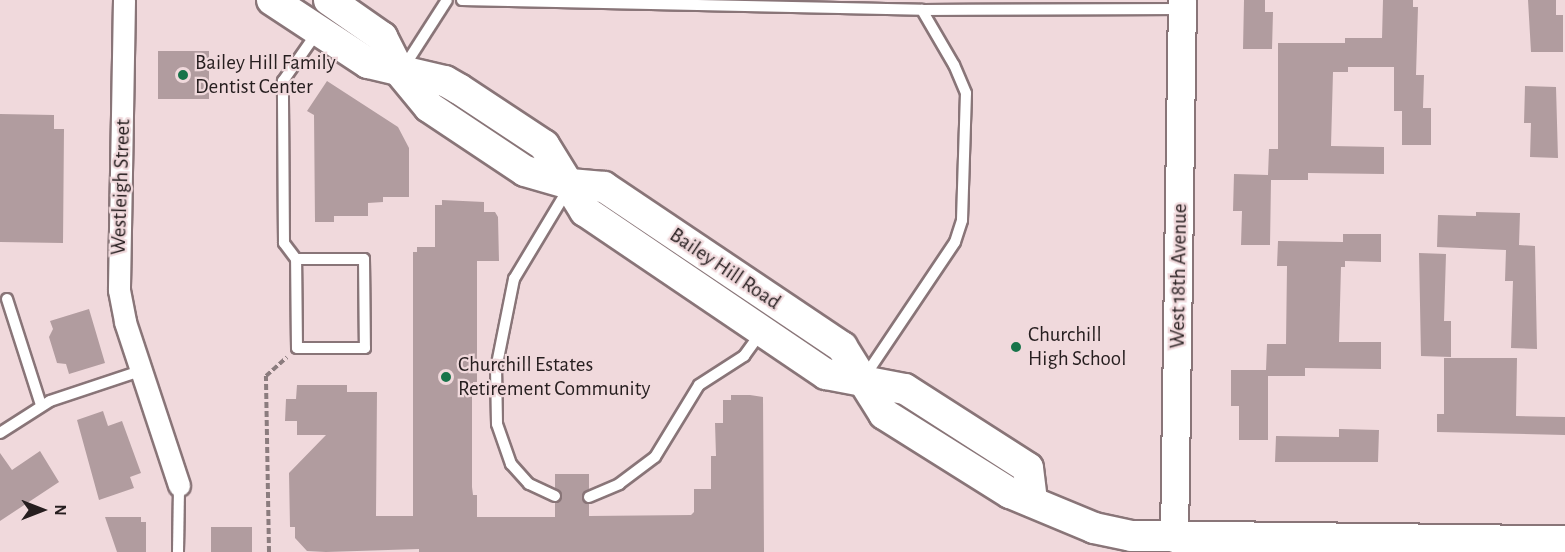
<!DOCTYPE html>
<style>
body{margin:0}
#map{position:relative;width:1565px;height:552px;overflow:hidden;background:#f0d9dc;font-family:"Alegreya Sans",sans-serif}
div>[style]{position:absolute}
.building>*{inset:0;background:#b19c9f;transform-origin:0 0}
.path>*{height:4px;margin-top:-2px;transform-origin:0;background:repeating-linear-gradient(90deg,#8b7c7e 0 6px,transparent 0 9px)}
.roads{filter:drop-shadow(2px 0 #897578) drop-shadow(-2px 0 #897578) drop-shadow(0 2px #897578) drop-shadow(0 -2px #897578)}
.service>*{height:10px;margin:-5px;padding:0 5px;transform-origin:5px;border-radius:5px;background:#fff}
.minor>*{height:21px;margin:-10.5px;padding:0 10.5px;transform-origin:10.5px;border-radius:10.5px;background:#fff}
.tertiary>*{height:27px;margin:-13.5px;padding:0 13.5px;transform-origin:13.5px;border-radius:13.5px;background:#fff}
.secondary>*{height:30px;margin:-15px;padding:0 15px;transform-origin:15px;border-radius:15px;background:#fff}
.dots>*{width:16px;height:16px;translate:-50% -50%;box-sizing:border-box;border:3px solid #f0d9dc;border-radius:50%}
span{translate:-50% -50%;white-space:nowrap;text-align:center;line-height:1.15;-webkit-text-stroke:4.5px #f0d9dc;paint-order:stroke}
.poi-label{font-size:21px;color:#261e1f}
.left{translate:0 -50%;text-align:left}
.street-label{font-size:21px;color:#261e1f}
.north{position:absolute;left:12px;top:480px;width:60px;height:60px;-webkit-text-stroke:4px #f0d9dc;paint-order:stroke;rotate:90deg;font-size:16px;font-weight:700;line-height:24px;text-align:center;color:#261e1f}
.north::after{content:'';display:block;margin:auto;width:21px;height:27px;background:#261e1f;clip-path:polygon(50% 0,100% 100%,50% 72%,0 100%)}
</style>
<div id="map">
<div class="building">
<div style="clip-path:polygon(1244px 0,1265px 0,1265px 12px,1273px 12px,1272px 49px,1243px 49px)"></div>
<div style="clip-path:polygon(1383px 0,1413px 0,1413px 7px,1418px 7px,1416px 75px,1424px 75px,1423px 108px,1431px 108px,1431px 145px,1402px 145px,1402px 111px,1394px 111px,1394px 67px,1348px 67px,1348px 72px,1333px 72px,1331px 146px,1384px 147px,1384px 174px,1308px 173px,1308px 180px,1271px 180px,1270px 245px,1241px 245px,1242px 211px,1233px 211px,1234px 174px,1268px 175px,1269px 149px,1278px 149px,1278px 43px,1345px 43px,1345px 38px,1382px 38px)"></div>
<div style="clip-path:polygon(1528px 0,1556px 0,1556px 15px,1563px 15px,1563px 52px,1531px 52px)"></div>
<div style="left:158px;top:51px;width:51px;height:48px"></div>
<div style="clip-path:polygon(327px 81px,398px 127px,409px 148px,409px 197px,383px 197px,383px 202px,368px 203px,368px 216px,334px 216px,334px 222px,315px 222px,314px 115px,307px 111px)"></div>
<div style="clip-path:polygon(1525px 86px,1556px 87px,1558px 158px,1530px 157px,1531px 123px,1524px 123px)"></div>
<div style="clip-path:polygon(0 114px,54px 115px,54px 129px,64px 129px,63px 243px,0 242px)"></div>
<div style="clip-path:polygon(442px 200px,484px 202px,484px 212px,495px 212px,498px 217px,499px 261px,477px 261px,477px 382px,473px 382px,472px 392px,472px 487px,473px 495px,477px 495px,477px 517px,555px 517px,555px 503px,562px 496px,555px 488px,555px 474px,589px 474px,589px 489px,582px 497px,589px 504px,589px 516px,691px 515px,694px 512px,694px 489px,711px 489px,711px 456px,716px 456px,715px 423px,723px 423px,723px 400px,731px 400px,731px 395px,750px 395px,763px 397px,764px 552px,419px 552px,419px 549px,326px 552px,307px 551px,295px 538px,295px 527px,290px 527px,289px 473px,326px 435px,297px 435px,297px 421px,285px 421px,286px 399px,296px 399px,297px 385px,347px 385px,347px 392px,377px 392px,376px 516px,413px 516px,413px 252px,417px 252px,417px 247px,435px 247px,435px 205px,442px 205px)"></div>
<div style="clip-path:polygon(1476px 212px,1520px 213px,1519px 245px,1535px 246px,1537px 349px,1511px 348px,1513px 281px,1505px 281px,1506px 250px,1437px 247px,1438px 215px,1476px 216px)"></div>
<div style="clip-path:polygon(1343px 234px,1381px 234px,1381px 262px,1345px 261px,1345px 267px,1341px 267px,1339px 342px,1381px 342px,1381px 369px,1305px 368px,1305px 376px,1268px 376px,1268px 440px,1239px 440px,1239px 406px,1231px 406px,1231px 370px,1266px 370px,1267px 344px,1286px 344px,1287px 266px,1277px 266px,1278px 241px,1343px 242px)"></div>
<div style="clip-path:polygon(1419px 253px,1446px 254px,1444px 321px,1451px 321px,1451px 357px,1421px 356px)"></div>
<div style="clip-path:polygon(89px 309px,105px 363px,69px 374px,66px 364px,57px 363px,49px 337px,53px 329px,50px 321px)"></div>
<div style="clip-path:polygon(1444px 358px,1517px 358px,1516px 416px,1565px 417px,1565px 435px,1437px 432px,1437px 414px,1444px 414px)"></div>
<div style="clip-path:polygon(103px 411px,108px 426px,122px 421px,141px 473px,130px 477px,134px 488px,99px 500px,77px 420px)"></div>
<div style="clip-path:polygon(1339px 429px,1379px 430px,1378px 462px,1275px 462px,1276px 436px,1339px 437px)"></div>
<div style="clip-path:polygon(40px 451px,59px 482px,0 521px,0 453px,12px 470px)"></div>
<div style="clip-path:polygon(105px 517px,141px 517px,141px 522px,146px 522px,146px 552px,117px 552px)"></div>
<div style="left:211px;top:527px;width:41px;height:25px"></div>
</div>
<div class="path">
<div style="left:269px;top:552px;width:176px;rotate:-91deg"></div>
<div style="left:266px;top:376px;width:28px;rotate:-42deg"></div>
</div>
<div class="roads">
<div class="service">
<div style="left:462px;top:0;width:460px;rotate:1.2deg"></div>
<div style="left:922px;top:10px;width:260px;rotate:-0.2deg"></div>
<div style="left:402px;top:70px;width:83px;rotate:-57.3deg"></div>
<div style="left:296px;top:259px;width:68px"></div>
<div style="left:364px;top:259px;width:89px;rotate:89.4deg"></div>
<div style="left:365px;top:348px;width:68px;rotate:180deg"></div>
<div style="left:297px;top:348px;width:89px;rotate:-90.6deg"></div>
<div style="left:296px;top:259px;width:20px;rotate:-127deg"></div>
<div style="left:284px;top:243px;width:162px;rotate:-90.4deg"></div>
<div style="left:283px;top:81px;width:61px;rotate:-55deg"></div>
<div style="left:7px;top:299px;width:111px;rotate:72.2deg"></div>
<div style="left:865px;top:376px;width:161px;rotate:-56.1deg"></div>
<div style="left:955px;top:242px;width:23px;rotate:-72deg"></div>
<div style="left:962px;top:220px;width:127px;rotate:-88.2deg"></div>
<div style="left:966px;top:93px;width:30px;rotate:-113deg"></div>
<div style="left:954px;top:65px;width:64px;rotate:-120.2deg"></div>
<div style="left:0;top:433px;width:59px;rotate:-32.6deg"></div>
<div style="left:50px;top:401px;width:95px;rotate:-18.4deg"></div>
<div style="left:555px;top:496px;width:29px;rotate:-155deg"></div>
<div style="left:529px;top:484px;width:27px;rotate:-132deg"></div>
<div style="left:511px;top:464px;width:42px;rotate:-109.3deg"></div>
<div style="left:497px;top:424px;width:55px;rotate:-91deg"></div>
<div style="left:496px;top:369px;width:92px;rotate:-78.7deg"></div>
<div style="left:514px;top:279px;width:105px;rotate:-59deg"></div>
<div style="left:589px;top:497px;width:33px;rotate:-23deg"></div>
<div style="left:619px;top:484px;width:45px;rotate:-36.9deg"></div>
<div style="left:655px;top:457px;width:84px;rotate:-58.6deg"></div>
<div style="left:699px;top:385px;width:54px;rotate:-32.8deg"></div>
<div style="left:744px;top:356px;width:27px;rotate:-54deg"></div>
<div style="left:178px;top:552px;width:67px;rotate:-89.1deg"></div>
</div>
<div class="minor">
<div style="left:124px;top:0;width:290px;rotate:91deg"></div>
<div style="left:119px;top:290px;width:33px;rotate:79deg"></div>
<div style="left:125px;top:322px;width:172px;rotate:71.7deg"></div>
</div>
<div class="tertiary">
<div style="left:1174px;top:538px;width:538px;rotate:-89.15deg"></div>
</div>
<div class="secondary">
<div style="left:272px;top:0;width:115px;rotate:33.3deg"></div>
<div style="left:368px;top:63px;width:79px;rotate:13.2deg"></div>
<div style="left:445px;top:81px;width:16px;rotate:30deg"></div>
<div style="left:459px;top:89px;width:102px;rotate:33.4deg"></div>
<div style="left:544px;top:145px;width:78px;rotate:58.2deg"></div>
<div style="left:585px;top:211px;width:291px;rotate:34.1deg"></div>
<div style="left:826px;top:374px;width:80px;rotate:10.8deg"></div>
<div style="left:905px;top:389px;width:146px;rotate:32.7deg"></div>
<div style="left:1028px;top:468px;width:31px;rotate:83deg"></div>
<div style="left:329px;top:0;width:65px;rotate:34.9deg"></div>
<div style="left:382px;top:37px;width:39px;rotate:63deg"></div>
<div style="left:400px;top:72px;width:45px;rotate:50.4deg"></div>
<div style="left:429px;top:107px;width:115px;rotate:33.7deg"></div>
<div style="left:525px;top:171px;width:47px;rotate:16.1deg"></div>
<div style="left:570px;top:184px;width:34px;rotate:5deg"></div>
<div style="left:604px;top:187px;width:287px;rotate:33.9deg"></div>
<div style="left:842px;top:347px;width:79px;rotate:57.9deg"></div>
<div style="left:884px;top:414px;width:149px;rotate:32.1deg"></div>
<div style="left:1010px;top:493px;width:91px;rotate:22.6deg"></div>
<div style="left:1094px;top:528px;width:38px;rotate:12deg"></div>
<div style="left:1131px;top:536px;width:434px;rotate:0.7deg"></div>
</div>
</div>
<div class="dots">
<div style="left:183px;top:75px;background:#17744a"></div>
<div style="left:1016px;top:347px;background:#17744a"></div>
<div style="left:446px;top:377px;background:#17744a"></div>
</div>
<div class="poi-label">
<span class="left" style="left:195px;top:75px">Bailey Hill Family<br>Dentist Center</span>
<span class="left" style="left:1028px;top:347px">Churchill<br>High School</span>
<span class="left" style="left:458px;top:377px">Churchill Estates<br>Retirement Community</span>
</div>
<div class="street-label">
<span style="left:121px;top:187px;rotate:-88deg">Westleigh Street</span>
<span style="left:725px;top:269px;rotate:34deg">Bailey Hill Road</span>
<span style="left:1179px;top:276px;rotate:-89deg">West 18th Avenue</span>
</div>
<div class="north">N</div>
</div>
